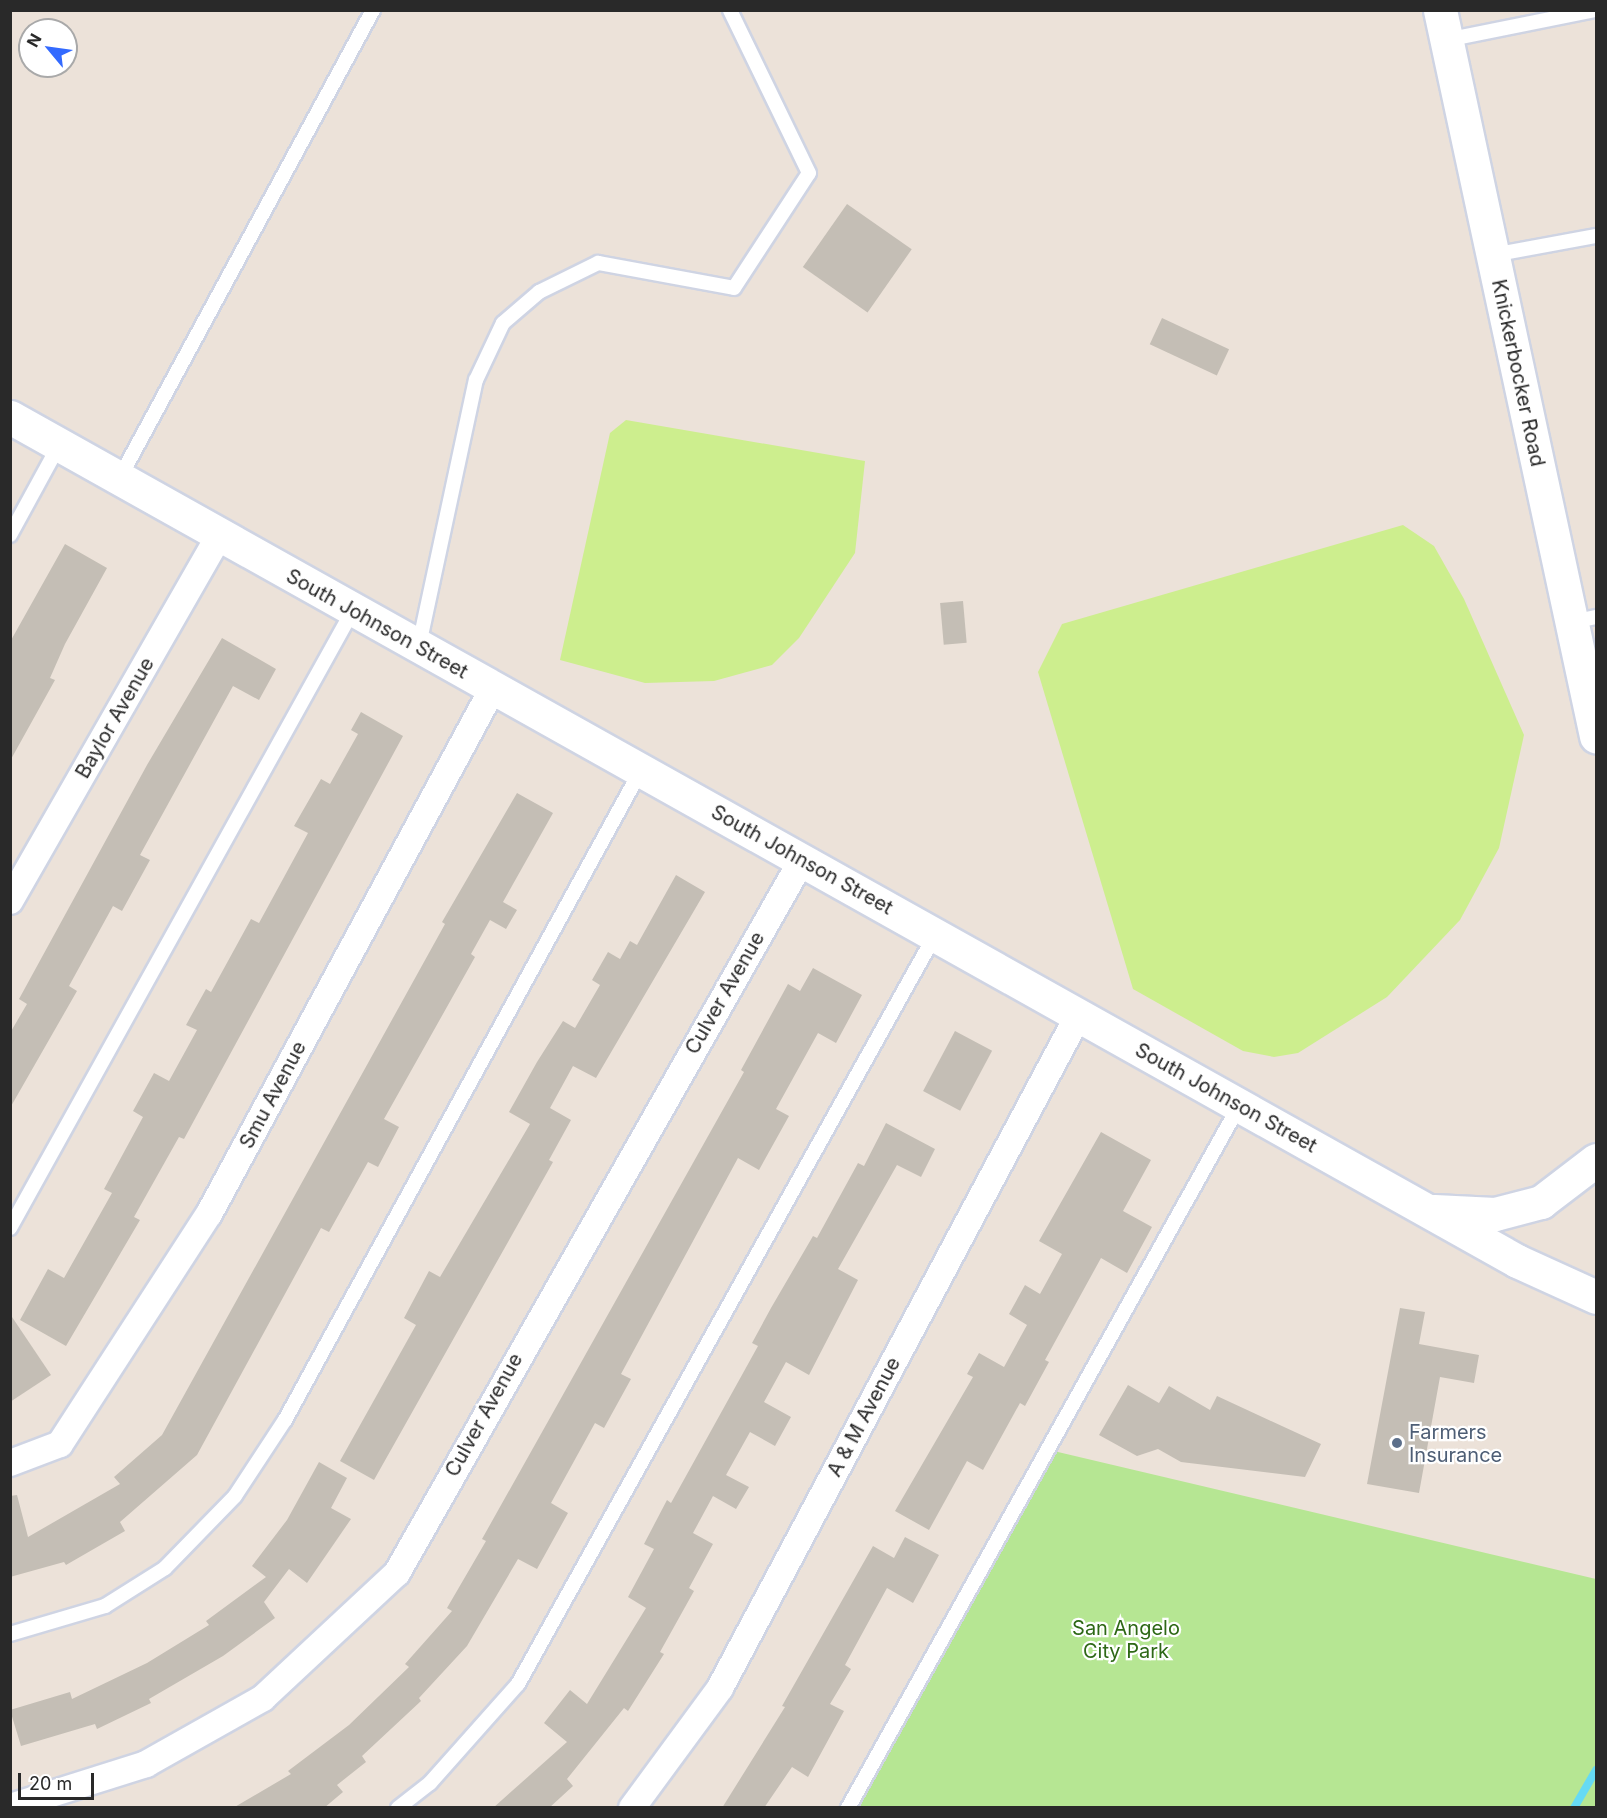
<!DOCTYPE html>
<style>
body{margin:0}
#map{position:relative;width:1607px;height:1818px;overflow:hidden;background:#ece2d9;font-family:Inter,sans-serif}
div>[style]{position:absolute}
.green>*{inset:0;background:#b6e693}
.pitch>*{inset:0;background:#cdee8e}
.stream>*{height:8px;margin:-4px;padding:0 4px;transform-origin:4px;border-radius:4px;background:#66daf4}
.building>*{inset:0;background:#c4beb5;transform-origin:0 0}
.roads{filter:drop-shadow(2px 0 #cfd4e3) drop-shadow(-2px 0 #cfd4e3) drop-shadow(0 2px #cfd4e3) drop-shadow(0 -2px #cfd4e3)}
.service>*{height:14px;margin:-7px;padding:0 7px;transform-origin:7px;border-radius:7px;background:#fff}
.minor>*{height:26px;margin:-13px;padding:0 13px;transform-origin:13px;border-radius:13px;background:#fff}
.secondary>*{height:33px;margin:-16.5px;padding:0 16.5px;transform-origin:16.5px;border-radius:16.5px;background:#fff}
.dots>*{width:16px;height:16px;translate:-50% -50%;box-sizing:border-box;border:3px solid #fff;border-radius:50%}
span{translate:-50% -50%;white-space:nowrap;text-align:center;line-height:1.15;-webkit-text-stroke:4.5px #fff;paint-order:stroke}
.street-label{font-size:20px;color:#292929}
.service-label{font-size:20px;color:#4e5e75}
.left{translate:0 -50%;text-align:left}
.park-label{font-size:20px;color:#2e6816}
.frame{position:absolute;inset:0;border:12px solid #292929;pointer-events:none}
.north{position:absolute;left:18px;top:18px;width:60px;height:60px;box-sizing:border-box;background:#fff;border:2px solid #a9a9a9;border-radius:50%;rotate:299deg;font-size:16px;font-weight:700;line-height:24px;text-align:center;color:#292929}
.north::after{content:'';display:block;margin:auto;width:21px;height:27px;background:#336aff;clip-path:polygon(50% 0,100% 100%,50% 72%,0 100%)}
.scale{position:absolute;left:18px;top:1773px;width:76px;height:27px;box-sizing:border-box;border:3px solid #292929;border-top:0;padding-left:8px;font-size:18px;line-height:21px;white-space:nowrap;color:#292929;-webkit-text-stroke:4px #fff;paint-order:stroke}
</style>
<div id="map">
<div class="green">
<div style="clip-path:polygon(1041px 1448px,1596px 1579px,1596px 1807px,841px 1808px)"></div>
</div>
<div class="pitch">
<div style="clip-path:polygon(626px 420px,865px 461px,855px 553px,799px 638px,772px 665px,714px 681px,645px 683px,560px 660px,610px 433px)"></div>
<div style="clip-path:polygon(1403px 525px,1434px 546px,1464px 599px,1524px 735px,1499px 848px,1460px 920px,1387px 997px,1298px 1053px,1274px 1057px,1243px 1051px,1133px 989px,1038px 672px,1062px 624px)"></div>
</div>
<div class="stream">
<div style="left:1574px;top:1808px;width:44px;rotate:-59.9deg"></div>
</div>
<div class="building">
<div style="left:847px;top:204px;width:79px;height:77px;rotate:35deg"></div>
<div style="left:1162px;top:318px;width:74px;height:29px;rotate:25deg"></div>
<div style="clip-path:polygon(65px 544px,107px 568px,65px 644px,50px 678px,55px 680px,10px 761px,10px 642px)"></div>
<div style="left:963px;top:601px;width:42px;height:23px;rotate:85deg"></div>
<div style="clip-path:polygon(222px 638px,276px 669px,259px 700px,233px 686px,140px 855px,150px 860px,122px 911px,113px 906px,69px 986px,77px 991px,10px 1108px,10px 1033px,27px 1004px,19px 999px,147px 765px)"></div>
<div style="clip-path:polygon(361px 712px,403px 736px,184px 1139px,179px 1137px,134px 1217px,140px 1220px,66px 1346px,20px 1320px,48px 1269px,64px 1278px,112px 1193px,104px 1189px,143px 1117px,133px 1111px,154px 1073px,169px 1081px,197px 1030px,186px 1025px,206px 989px,211px 992px,251px 919px,259px 923px,308px 833px,294px 826px,321px 779px,330px 784px,358px 734px,351px 730px)"></div>
<div style="clip-path:polygon(517px 793px,553px 813px,503px 902px,517px 910px,506px 929px,490px 920px,471px 954px,475px 957px,384px 1119px,399px 1127px,378px 1167px,368px 1162px,329px 1232px,321px 1228px,197px 1455px,120px 1522px,125px 1531px,66px 1565px,64px 1562px,10px 1577px,10px 1496px,17px 1495px,28px 1537px,120px 1484px,114px 1477px,162px 1435px,445px 924px,442px 922px)"></div>
<div style="clip-path:polygon(676px 875px,705px 892px,596px 1078px,573px 1066px,550px 1108px,571px 1120px,549px 1160px,553px 1162px,374px 1480px,340px 1461px,416px 1325px,404px 1318px,429px 1271px,440px 1277px,530px 1124px,509px 1112px,537px 1062px,563px 1021px,575px 1028px,600px 985px,592px 980px,608px 952px,620px 959px,630px 941px,637px 945px)"></div>
<div style="clip-path:polygon(813px 968px,862px 995px,836px 1043px,818px 1033px,776px 1109px,789px 1116px,759px 1170px,738px 1158px,621px 1374px,631px 1379px,604px 1428px,595px 1423px,551px 1503px,568px 1513px,537px 1569px,518px 1559px,467px 1646px,419px 1698px,421px 1701px,362px 1756px,366px 1762px,337px 1785px,343px 1792px,324px 1808px,233px 1808px,291px 1774px,288px 1771px,349px 1725px,409px 1667px,405px 1664px,452px 1611px,447px 1608px,486px 1541px,482px 1539px,744px 1072px,741px 1070px,788px 984px,800px 991px)"></div>
<div style="left:955px;top:1031px;width:42px;height:68px;rotate:28deg"></div>
<div style="clip-path:polygon(886px 1123px,935px 1149px,921px 1177px,897px 1165px,838px 1269px,858px 1280px,809px 1375px,786px 1362px,764px 1402px,791px 1417px,775px 1446px,750px 1432px,726px 1475px,749px 1487px,736px 1509px,713px 1496px,693px 1533px,713px 1544px,689px 1588px,694px 1591px,660px 1652px,664px 1654px,628px 1711px,624px 1708px,567px 1779px,573px 1786px,549px 1808px,493px 1808px,567px 1742px,544px 1723px,570px 1690px,587px 1704px,646px 1608px,628px 1597px,654px 1549px,644px 1544px,667px 1500px,671px 1503px,758px 1346px,752px 1343px,771px 1308px,813px 1236px,817px 1238px,858px 1163px,864px 1166px)"></div>
<div style="clip-path:polygon(1101px 1132px,1151px 1160px,1123px 1211px,1152px 1227px,1127px 1273px,1101px 1258px,1045px 1360px,1049px 1362px,1025px 1406px,1020px 1403px,983px 1470px,967px 1461px,929px 1530px,895px 1511px,973px 1377px,967px 1374px,979px 1353px,1004px 1367px,1027px 1325px,1009px 1314px,1025px 1285px,1040px 1294px,1062px 1254px,1039px 1241px)"></div>
<div style="clip-path:polygon(1400px 1308px,1425px 1312px,1419px 1344px,1479px 1355px,1474px 1383px,1440px 1377px,1419px 1493px,1367px 1484px)"></div>
<div style="clip-path:polygon(10px 1314px,51px 1375px,10px 1402px)"></div>
<div style="clip-path:polygon(1128px 1385px,1159px 1403px,1169px 1386px,1210px 1410px,1217px 1396px,1321px 1444px,1305px 1477px,1181px 1462px,1158px 1449px,1137px 1456px,1099px 1435px)"></div>
<div style="clip-path:polygon(319px 1462px,347px 1478px,331px 1508px,351px 1519px,307px 1583px,289px 1569px,264px 1602px,275px 1618px,223px 1656px,149px 1699px,151px 1703px,97px 1729px,95px 1724px,21px 1746px,10px 1710px,70px 1692px,72px 1699px,147px 1663px,209px 1625px,206px 1621px,266px 1577px,252px 1566px,287px 1520px)"></div>
<div style="clip-path:polygon(905px 1537px,939px 1555px,913px 1603px,887px 1588px,845px 1665px,851px 1669px,830px 1704px,844px 1711px,808px 1777px,792px 1767px,764px 1808px,722px 1808px,785px 1707px,782px 1706px,873px 1546px,894px 1558px)"></div>
</div>
<div class="roads">
<div class="service">
<div style="left:1446px;top:40px;width:152px;rotate:-11.4deg"></div>
<div style="left:1492px;top:255px;width:106px;rotate:-10.4deg"></div>
<div style="left:119px;top:479px;width:533px;rotate:-61.56deg"></div>
<div style="left:10px;top:535px;width:102px;rotate:-61.4deg"></div>
<div style="left:1572px;top:622px;width:25px;rotate:-12deg"></div>
<div style="left:419px;top:645px;width:271px;rotate:-77.9deg"></div>
<div style="left:476px;top:380px;width:63px;rotate:-64.7deg"></div>
<div style="left:503px;top:323px;width:48px;rotate:-40.7deg"></div>
<div style="left:539px;top:292px;width:66px;rotate:-26.2deg"></div>
<div style="left:598px;top:263px;width:138px;rotate:10.4deg"></div>
<div style="left:734px;top:288px;width:137px;rotate:-56.9deg"></div>
<div style="left:809px;top:173px;width:181px;rotate:-115.9deg"></div>
<div style="left:10px;top:1228px;width:707px;rotate:-60.97deg"></div>
<div style="left:10px;top:1634px;width:99px;rotate:-16.4deg"></div>
<div style="left:105px;top:1606px;width:71px;rotate:-32.3deg"></div>
<div style="left:165px;top:1568px;width:100px;rotate:-45.8deg"></div>
<div style="left:235px;top:1496px;width:91px;rotate:-56.7deg"></div>
<div style="left:285px;top:1420px;width:741px;rotate:-61.29deg"></div>
<div style="left:398px;top:1808px;width:41px;rotate:-38deg"></div>
<div style="left:430px;top:1783px;width:132px;rotate:-48.4deg"></div>
<div style="left:518px;top:1684px;width:857px;rotate:-60.89deg"></div>
<div style="left:848px;top:1808px;width:804px;rotate:-60.88deg"></div>
</div>
<div class="minor">
<div style="left:10px;top:901px;width:421px;rotate:-60.2deg"></div>
<div style="left:10px;top:1463px;width:53px;rotate:-20.8deg"></div>
<div style="left:60px;top:1444px;width:274px;rotate:-57.1deg"></div>
<div style="left:209px;top:1214px;width:598px;rotate:-61.63deg"></div>
<div style="left:10px;top:1807px;width:143px;rotate:-17.5deg"></div>
<div style="left:146px;top:1764px;width:134px;rotate:-29.4deg"></div>
<div style="left:263px;top:1698px;width:183px;rotate:-43deg"></div>
<div style="left:397px;top:1573px;width:820px;rotate:-60.4deg"></div>
<div style="left:632px;top:1808px;width:149px;rotate:-53.7deg"></div>
<div style="left:720px;top:1688px;width:761px;rotate:-61.95deg"></div>
</div>
<div class="secondary">
<div style="left:1440px;top:10px;width:743px;rotate:77.87deg"></div>
<div style="left:10px;top:417px;width:1727px;rotate:29.25deg"></div>
<div style="left:1517px;top:1261px;width:87px;rotate:24.5deg"></div>
<div style="left:1434px;top:1211px;width:61px;rotate:2.8deg"></div>
<div style="left:1495px;top:1214px;width:48px;rotate:-14.6deg"></div>
<div style="left:1541px;top:1202px;width:69px;rotate:-37.4deg"></div>
</div>
</div>
<div class="dots">
<div style="left:1397px;top:1443px;background:#5c6f8a"></div>
</div>
<div class="street-label">
<span style="left:1518px;top:373px;rotate:78deg">Knickerbocker Road</span>
<span style="left:377px;top:624px;rotate:29deg">South Johnson Street</span>
<span style="left:115px;top:718px;rotate:-60deg">Baylor Avenue</span>
<span style="left:802px;top:860px;rotate:29deg">South Johnson Street</span>
<span style="left:725px;top:993px;rotate:-60deg">Culver Avenue</span>
<span style="left:273px;top:1095px;rotate:-62deg">Smu Avenue</span>
<span style="left:1226px;top:1098px;rotate:29deg">South Johnson Street</span>
<span style="left:484px;top:1415px;rotate:-61deg">Culver Avenue</span>
<span style="left:864px;top:1417px;rotate:-62deg">A &amp; M Avenue</span>
</div>
<div class="service-label">
<span class="left" style="left:1409px;top:1444px">Farmers<br>Insurance</span>
</div>
<div class="park-label">
<span style="left:1126px;top:1640px">San Angelo<br>City Park</span>
</div>
<div class="frame"></div>
<div class="north">N</div>
<div class="scale">20 m</div>
</div>
